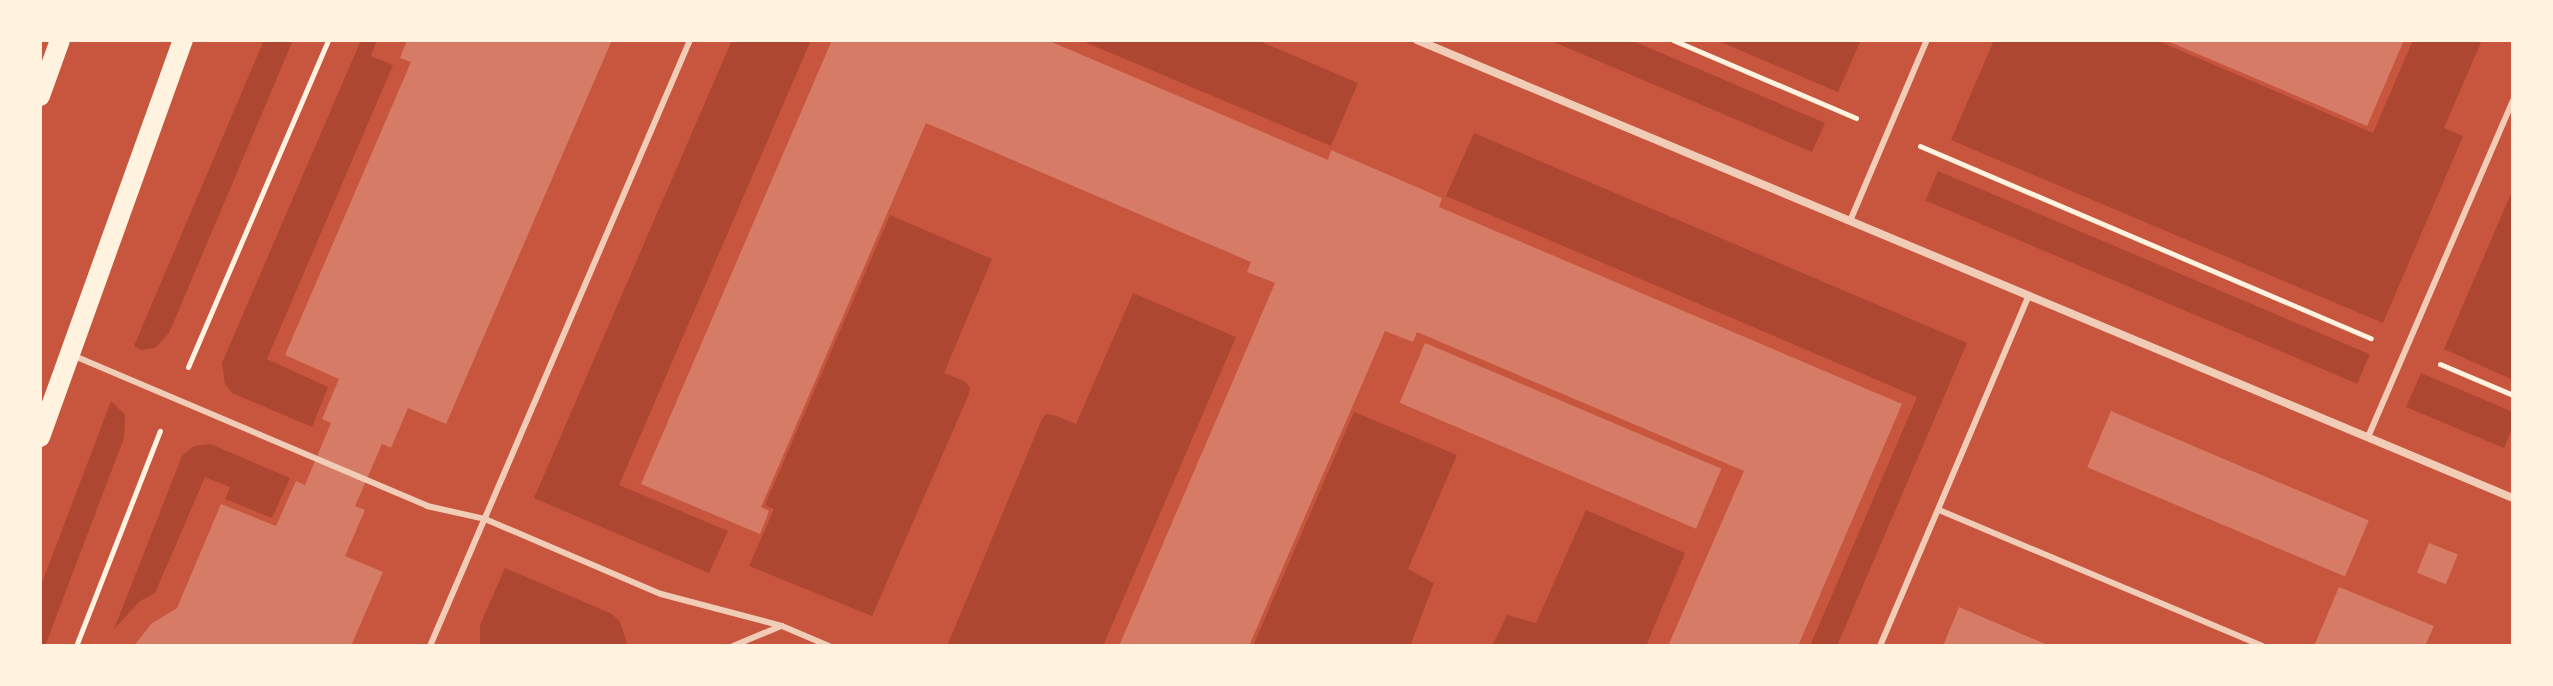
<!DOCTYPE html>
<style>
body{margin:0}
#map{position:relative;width:2553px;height:686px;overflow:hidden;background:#c8553d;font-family:"Varela Round",sans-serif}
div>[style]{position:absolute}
.green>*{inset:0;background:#ae4732;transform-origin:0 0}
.building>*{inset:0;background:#d67c66;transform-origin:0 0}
.path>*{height:5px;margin:-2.5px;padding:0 2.5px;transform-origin:2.5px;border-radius:2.5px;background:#fff3e0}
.service>*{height:6px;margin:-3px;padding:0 3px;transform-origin:3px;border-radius:3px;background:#f1ccb7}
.minor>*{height:8px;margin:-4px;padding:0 4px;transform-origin:4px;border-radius:4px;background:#f1ccb7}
.primary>*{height:20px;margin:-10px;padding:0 10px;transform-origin:10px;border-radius:10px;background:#fff3e0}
span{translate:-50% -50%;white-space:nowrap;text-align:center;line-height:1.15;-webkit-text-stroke:8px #fff3e0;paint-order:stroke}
.frame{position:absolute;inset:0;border:42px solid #fff3e0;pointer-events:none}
</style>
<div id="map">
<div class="green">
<div style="clip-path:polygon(264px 40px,293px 40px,169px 333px,155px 348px,141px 350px,134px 346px)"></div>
<div style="clip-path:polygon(361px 40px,377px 40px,371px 56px,393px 65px,267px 359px,328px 387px,312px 427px,232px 393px,225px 384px,222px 363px)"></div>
<div style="clip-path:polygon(732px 40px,811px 40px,619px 485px,728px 531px,709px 573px,534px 498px)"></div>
<div style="clip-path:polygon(1080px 40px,1257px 40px,1358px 83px,1331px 146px)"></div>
<div style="clip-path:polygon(1549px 40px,1631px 40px,1825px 123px,1812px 152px)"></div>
<div style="clip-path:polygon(1716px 40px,1861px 40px,1838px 92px)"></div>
<div style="clip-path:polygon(1994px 40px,2156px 40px,2373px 133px,2413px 40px,2482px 40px,2444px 128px,2463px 136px,2383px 323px,1951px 140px)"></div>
<div style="clip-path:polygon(1474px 133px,1967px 343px,1837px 646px,1810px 646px,1917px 397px,1446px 196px)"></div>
<div style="left:1938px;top:171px;width:469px;height:32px;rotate:23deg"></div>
<div style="clip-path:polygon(2513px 189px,2513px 380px,2444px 349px)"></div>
<div style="clip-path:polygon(890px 215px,992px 259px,944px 373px,964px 381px,970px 387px,969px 394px,872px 616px,749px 566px,774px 509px,765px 505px)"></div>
<div style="clip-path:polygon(1133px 293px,1236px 337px,1103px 646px,947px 646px,1042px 419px,1046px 414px,1054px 415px,1076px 424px)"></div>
<div style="clip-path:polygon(2421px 373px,2513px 412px,2513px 426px,2504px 448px,2406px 407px)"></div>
<div style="clip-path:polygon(111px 401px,125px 415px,124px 438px,45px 646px,40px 646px,40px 588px)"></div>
<div style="clip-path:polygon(1354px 412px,1457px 455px,1408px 569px,1434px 583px,1410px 646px,1253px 646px)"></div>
<div style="clip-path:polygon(210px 444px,290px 478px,272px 518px,225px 499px,230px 487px,205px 477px,155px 593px,140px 601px,114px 629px,182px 456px,194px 446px)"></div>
<div style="clip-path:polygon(1586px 510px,1685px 553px,1646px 646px,1492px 646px,1507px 615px,1536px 623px)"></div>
<div style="clip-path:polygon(505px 568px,612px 614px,620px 622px,628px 646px,480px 646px,480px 625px)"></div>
</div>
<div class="building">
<div style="clip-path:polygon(407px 40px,612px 40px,446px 424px,408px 408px,391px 448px,382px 444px,355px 506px,365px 510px,345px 556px,383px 572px,351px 646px,134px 646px,151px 624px,177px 608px,221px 504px,276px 526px,296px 481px,305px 485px,331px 423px,322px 419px,339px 379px,285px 355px,411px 62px,400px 58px)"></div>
<div style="clip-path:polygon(832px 40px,1047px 40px,1328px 160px,1331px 150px,1442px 198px,1439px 207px,1902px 404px,1798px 646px,1668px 646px,1744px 471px,1417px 332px,1413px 342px,1385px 331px,1249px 646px,1119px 646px,1275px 283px,1247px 272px,1251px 262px,926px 123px,761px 507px,769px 511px,760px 534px,641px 484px)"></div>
<div style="clip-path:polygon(2165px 40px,2404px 40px,2367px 126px)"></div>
<div style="left:1425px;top:343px;width:322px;height:65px;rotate:23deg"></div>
<div style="left:2111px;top:411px;width:280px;height:61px;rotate:23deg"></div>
<div style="left:2429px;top:543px;width:31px;height:32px;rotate:22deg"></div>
<div style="clip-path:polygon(2339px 587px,2434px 626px,2425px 646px,2314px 646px)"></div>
<div style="clip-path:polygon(1959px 607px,2050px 646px,1943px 646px)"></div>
</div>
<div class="path">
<div style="left:1673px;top:40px;width:199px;rotate:23.1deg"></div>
<div style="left:1920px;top:146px;width:490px;rotate:23.1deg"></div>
<div style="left:2440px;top:364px;width:79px;rotate:23deg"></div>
<div style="left:188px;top:367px;width:356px;rotate:-66.8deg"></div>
<div style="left:76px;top:646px;width:231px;rotate:-68.7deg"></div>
</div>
<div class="service">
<div style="left:1850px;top:221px;width:197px;rotate:-67deg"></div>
<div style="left:72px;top:355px;width:386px;rotate:23deg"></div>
<div style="left:427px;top:506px;width:59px;rotate:12.6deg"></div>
<div style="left:485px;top:519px;width:191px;rotate:23.1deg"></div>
<div style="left:661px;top:594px;width:125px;rotate:14.8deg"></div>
<div style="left:782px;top:626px;width:51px;rotate:23.1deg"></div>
<div style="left:2368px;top:437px;width:366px;rotate:-66.7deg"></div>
<div style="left:1939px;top:510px;width:351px;rotate:22.8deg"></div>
<div style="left:430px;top:646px;width:659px;rotate:-66.78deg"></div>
<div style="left:733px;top:646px;width:52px;rotate:-22.6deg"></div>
<div style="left:1880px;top:646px;width:381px;rotate:-67deg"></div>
</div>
<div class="minor">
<div style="left:1417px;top:40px;width:1188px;rotate:22.68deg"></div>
</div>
<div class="primary">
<div style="left:40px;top:96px;width:59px;rotate:-70.3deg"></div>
<div style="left:40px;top:437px;width:422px;rotate:-70.2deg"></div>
</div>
<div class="frame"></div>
</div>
